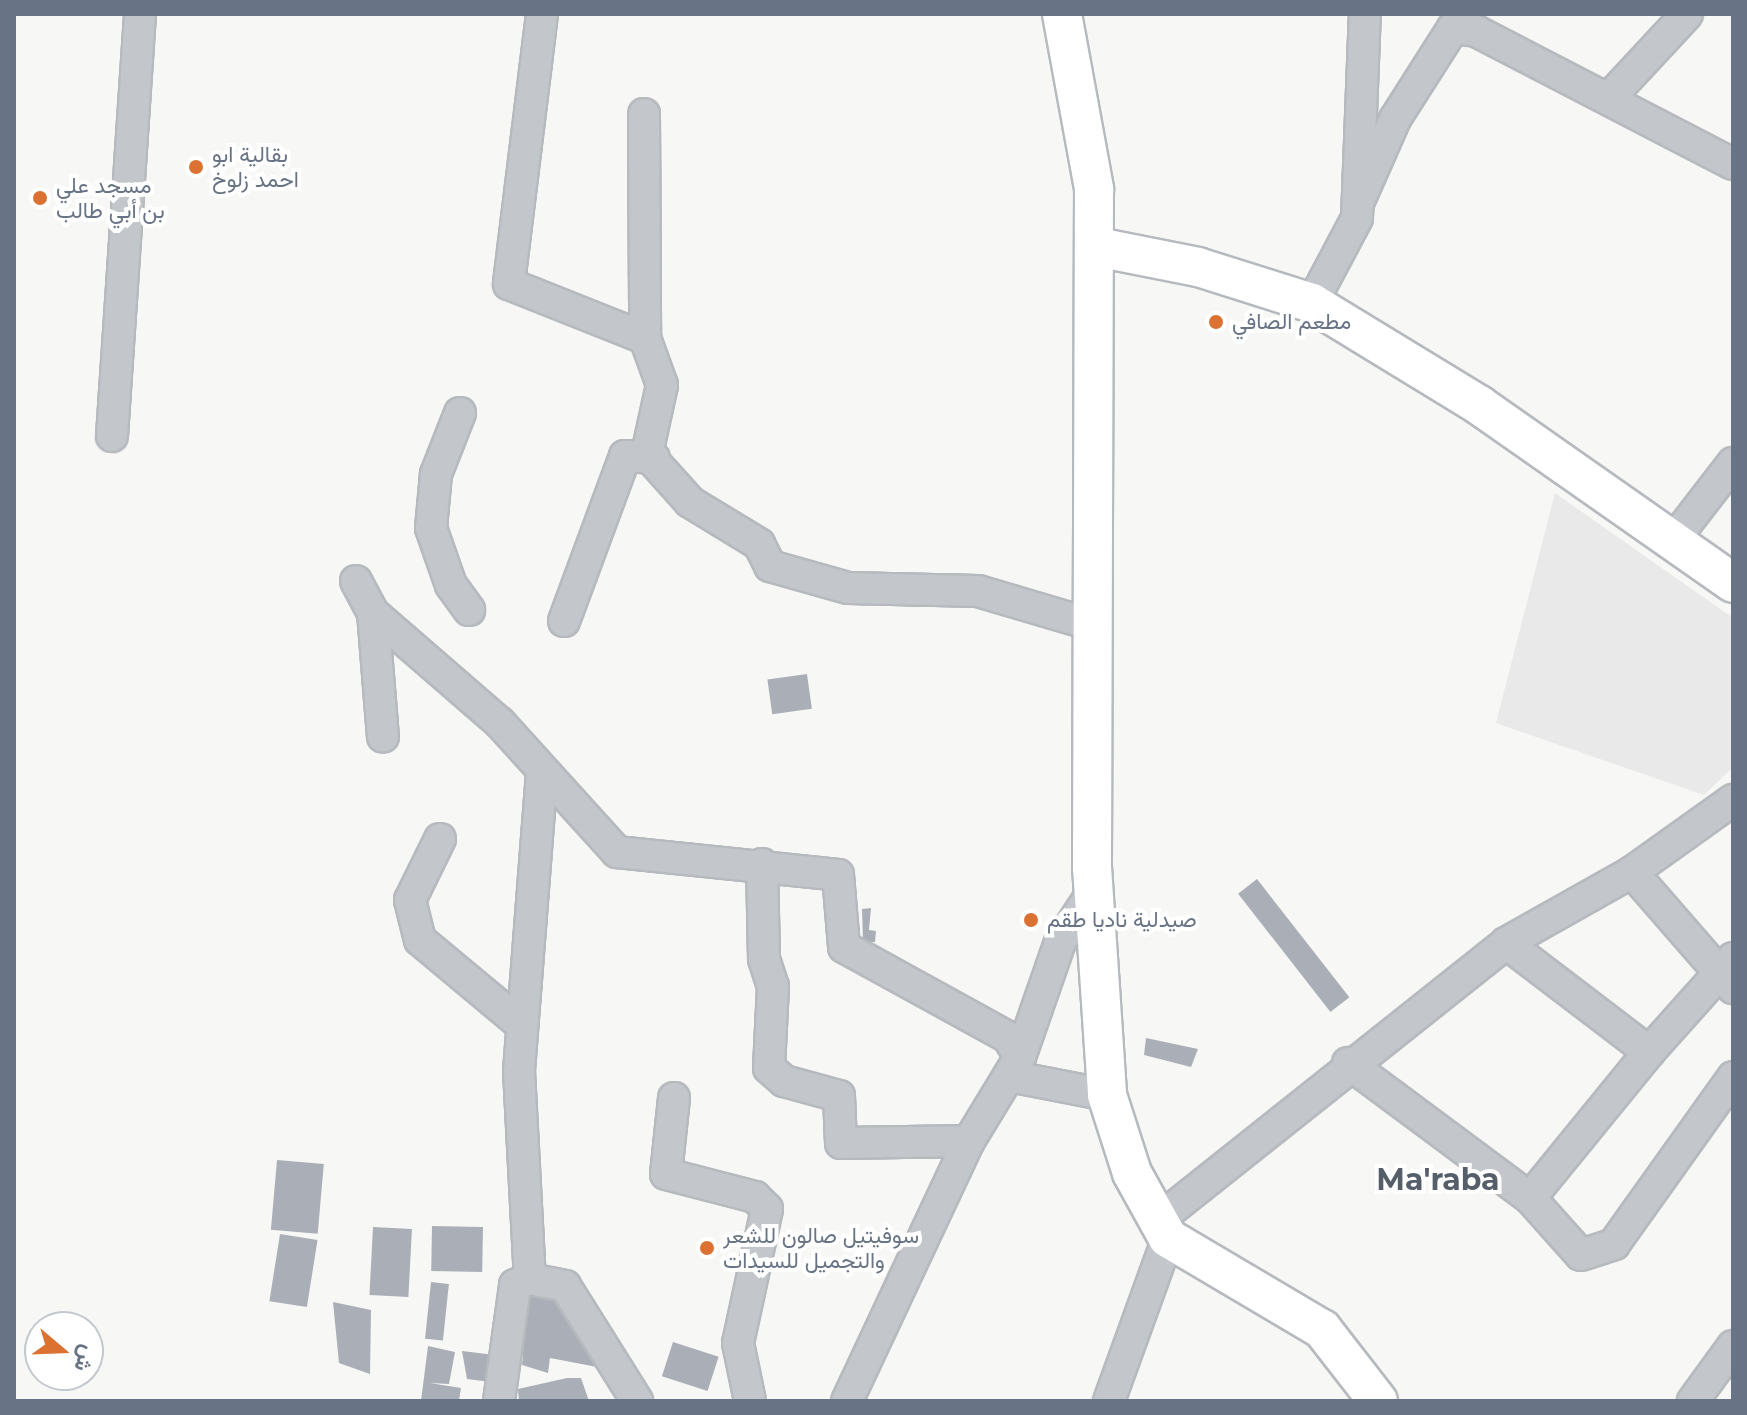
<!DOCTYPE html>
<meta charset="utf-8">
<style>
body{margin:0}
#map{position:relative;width:1747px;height:1415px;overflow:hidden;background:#f7f8f5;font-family:Montserrat,Vazirmatn,sans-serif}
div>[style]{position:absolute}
.built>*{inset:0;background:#e8e9e8}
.building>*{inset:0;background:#aaafb7;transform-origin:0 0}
.roads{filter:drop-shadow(2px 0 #b6babe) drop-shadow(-2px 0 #b6babe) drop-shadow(0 2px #b6babe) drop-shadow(0 -2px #b6babe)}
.minor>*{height:30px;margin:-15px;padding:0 15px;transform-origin:15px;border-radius:15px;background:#c3c6ca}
.major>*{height:38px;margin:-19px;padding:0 19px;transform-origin:19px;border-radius:19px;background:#fff}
.dots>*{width:22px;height:22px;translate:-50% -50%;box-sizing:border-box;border:4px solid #fff;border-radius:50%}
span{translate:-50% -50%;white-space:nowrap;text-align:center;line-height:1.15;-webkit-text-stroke:8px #fff;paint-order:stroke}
.poi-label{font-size:22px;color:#687485}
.left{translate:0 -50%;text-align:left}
.district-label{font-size:30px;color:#565e6a;font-weight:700}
.frame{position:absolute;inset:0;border:16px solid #687485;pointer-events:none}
.north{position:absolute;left:24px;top:1311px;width:80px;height:80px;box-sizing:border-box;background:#fff;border:2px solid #c3c7ce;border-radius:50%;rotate:109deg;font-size:22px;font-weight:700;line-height:32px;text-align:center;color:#687485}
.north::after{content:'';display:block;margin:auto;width:28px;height:36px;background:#db7231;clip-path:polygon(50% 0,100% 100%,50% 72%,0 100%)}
</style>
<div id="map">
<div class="built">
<div style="clip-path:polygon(1555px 493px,1733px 618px,1733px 767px,1704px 795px,1496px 723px)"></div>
</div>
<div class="building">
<div style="left:807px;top:674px;width:35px;height:40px;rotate:82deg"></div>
<div style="left:1257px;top:879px;width:150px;height:24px;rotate:52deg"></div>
<div style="clip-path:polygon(871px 908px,869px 930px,876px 931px,875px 942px,863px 942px,862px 909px)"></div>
<div style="clip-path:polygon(1146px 1038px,1198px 1049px,1191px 1067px,1144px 1055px)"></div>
<div style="left:277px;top:1160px;width:47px;height:70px;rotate:5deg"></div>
<div style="left:432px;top:1226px;width:51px;height:45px;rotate:1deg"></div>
<div style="left:373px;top:1227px;width:39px;height:68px;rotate:3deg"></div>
<div style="left:280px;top:1234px;width:38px;height:68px;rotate:9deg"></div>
<div style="left:431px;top:1282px;width:18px;height:57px;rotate:6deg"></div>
<div style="clip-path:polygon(528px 1291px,562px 1291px,597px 1367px,550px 1358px,548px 1373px,522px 1365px)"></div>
<div style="clip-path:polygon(333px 1302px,371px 1310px,370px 1374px,339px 1363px)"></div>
<div style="left:673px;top:1342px;width:48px;height:36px;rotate:18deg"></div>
<div style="clip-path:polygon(428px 1346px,455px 1352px,449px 1384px,430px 1383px,461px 1388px,459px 1401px,421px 1401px)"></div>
<div style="clip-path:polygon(462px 1351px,495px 1355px,491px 1382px,467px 1379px)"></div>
<div style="clip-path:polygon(567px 1378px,581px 1378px,589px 1401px,519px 1401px,518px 1389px)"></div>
</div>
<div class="roads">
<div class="minor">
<div style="left:542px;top:14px;width:272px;rotate:97deg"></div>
<div style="left:509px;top:284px;width:146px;rotate:21.7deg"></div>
<div style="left:645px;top:338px;width:50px;rotate:70.1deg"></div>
<div style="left:662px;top:385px;width:71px;rotate:102.3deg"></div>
<div style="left:647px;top:454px;width:64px;rotate:48.1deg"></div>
<div style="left:690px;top:502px;width:81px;rotate:31.3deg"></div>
<div style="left:759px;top:544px;width:25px;rotate:63deg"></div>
<div style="left:770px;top:566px;width:81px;rotate:15.8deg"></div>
<div style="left:848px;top:588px;width:130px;rotate:1.3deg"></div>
<div style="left:978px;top:591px;width:123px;rotate:16.5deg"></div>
<div style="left:1610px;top:97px;width:113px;rotate:-47.1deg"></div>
<div style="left:644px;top:114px;width:224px;rotate:89.7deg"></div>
<div style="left:1358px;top:203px;width:92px;rotate:-66.2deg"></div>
<div style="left:1395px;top:119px;width:108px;rotate:-57.5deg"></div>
<div style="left:1453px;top:28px;width:23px;rotate:7deg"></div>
<div style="left:1476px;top:31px;width:289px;rotate:27.4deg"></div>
<div style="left:1312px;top:303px;width:96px;rotate:-62.1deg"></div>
<div style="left:1357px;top:218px;width:204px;rotate:-87.8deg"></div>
<div style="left:460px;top:413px;width:66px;rotate:111.5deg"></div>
<div style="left:436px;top:474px;width:54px;rotate:95.3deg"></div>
<div style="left:431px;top:528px;width:60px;rotate:70.7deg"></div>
<div style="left:451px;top:585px;width:31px;rotate:54deg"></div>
<div style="left:112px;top:436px;width:423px;rotate:-86.2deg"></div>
<div style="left:1675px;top:538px;width:95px;rotate:-52.3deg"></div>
<div style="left:356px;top:581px;width:36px;rotate:62deg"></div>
<div style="left:373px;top:613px;width:168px;rotate:40.9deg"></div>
<div style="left:500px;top:723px;width:174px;rotate:47.8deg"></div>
<div style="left:617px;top:852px;width:222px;rotate:5.9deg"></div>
<div style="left:838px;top:875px;width:72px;rotate:85.2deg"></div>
<div style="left:844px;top:947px;width:187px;rotate:28.8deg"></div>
<div style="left:1008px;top:1037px;width:23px;rotate:59deg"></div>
<div style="left:373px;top:613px;width:124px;rotate:85.4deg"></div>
<div style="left:564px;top:621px;width:176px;rotate:-69.7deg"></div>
<div style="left:625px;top:456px;width:29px;rotate:4deg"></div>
<div style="left:542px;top:772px;width:300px;rotate:94.4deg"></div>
<div style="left:519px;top:1071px;width:208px;rotate:87deg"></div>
<div style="left:530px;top:1279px;width:36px;rotate:11deg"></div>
<div style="left:565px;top:1286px;width:136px;rotate:57.9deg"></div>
<div style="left:440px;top:839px;width:68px;rotate:116.2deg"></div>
<div style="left:410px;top:900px;width:41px;rotate:76deg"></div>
<div style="left:420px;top:940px;width:133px;rotate:39.8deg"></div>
<div style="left:762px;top:864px;width:95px;rotate:88.8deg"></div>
<div style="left:764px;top:959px;width:28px;rotate:72deg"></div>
<div style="left:773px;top:986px;width:82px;rotate:92.8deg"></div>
<div style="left:769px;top:1068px;width:20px;rotate:41deg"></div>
<div style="left:784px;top:1081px;width:57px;rotate:15.3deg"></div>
<div style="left:839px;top:1096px;width:47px;rotate:87.6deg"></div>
<div style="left:841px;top:1143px;width:128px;rotate:-0.9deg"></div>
<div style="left:1632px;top:872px;width:154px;rotate:49deg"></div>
<div style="left:1506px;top:943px;width:180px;rotate:37.3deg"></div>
<div style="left:1649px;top:1052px;width:126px;rotate:-48.2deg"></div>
<div style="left:1348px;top:1063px;width:227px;rotate:36.6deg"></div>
<div style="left:1530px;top:1198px;width:76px;rotate:48.2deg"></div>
<div style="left:1581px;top:1255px;width:35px;rotate:-18deg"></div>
<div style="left:1614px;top:1244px;width:205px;rotate:-54.5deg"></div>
<div style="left:1009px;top:1076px;width:100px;rotate:11deg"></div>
<div style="left:674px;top:1098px;width:76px;rotate:96deg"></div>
<div style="left:666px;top:1174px;width:92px;rotate:14.5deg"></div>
<div style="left:755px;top:1197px;width:17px;rotate:45deg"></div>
<div style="left:767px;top:1209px;width:137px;rotate:102.2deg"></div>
<div style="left:738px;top:1343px;width:59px;rotate:78.3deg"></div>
<div style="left:1530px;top:1198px;width:188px;rotate:-50.8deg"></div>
<div style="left:1157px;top:1221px;width:446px;rotate:-38.5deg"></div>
<div style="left:1506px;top:943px;width:145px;rotate:-29.4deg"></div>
<div style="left:1632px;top:872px;width:124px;rotate:-35.5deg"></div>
<div style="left:499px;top:1401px;width:117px;rotate:-82.1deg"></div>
<div style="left:515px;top:1285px;width:16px;rotate:-22deg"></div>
<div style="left:847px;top:1401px;width:287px;rotate:-64.9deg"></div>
<div style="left:969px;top:1141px;width:98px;rotate:-58.7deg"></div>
<div style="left:1020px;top:1057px;width:122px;rotate:-70.8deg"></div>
<div style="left:1060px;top:942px;width:60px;rotate:-56.6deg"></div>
<div style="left:1109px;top:1401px;width:173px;rotate:-70.1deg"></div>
<div style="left:1693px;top:1401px;width:68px;rotate:-54deg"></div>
</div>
<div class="major">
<div style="left:1062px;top:14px;width:178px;rotate:79.6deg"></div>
<div style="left:1094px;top:189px;width:678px;rotate:90.17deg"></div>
<div style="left:1092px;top:867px;width:228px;rotate:86.2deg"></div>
<div style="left:1107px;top:1095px;width:82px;rotate:72.2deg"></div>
<div style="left:1132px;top:1173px;width:74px;rotate:61deg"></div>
<div style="left:1168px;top:1238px;width:179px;rotate:30.6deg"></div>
<div style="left:1322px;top:1329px;width:91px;rotate:52.1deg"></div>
<div style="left:1097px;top:247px;width:103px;rotate:11.2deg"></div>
<div style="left:1198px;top:267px;width:120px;rotate:17.5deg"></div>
<div style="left:1312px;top:303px;width:196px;rotate:31.4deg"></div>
<div style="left:1479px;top:405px;width:310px;rotate:35deg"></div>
</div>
</div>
<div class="dots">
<div style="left:196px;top:167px;background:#db7231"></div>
<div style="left:40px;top:198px;background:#db7231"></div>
<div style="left:1216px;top:322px;background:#db7231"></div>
<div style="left:1031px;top:920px;background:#db7231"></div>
<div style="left:707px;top:1248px;background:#db7231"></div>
</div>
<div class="poi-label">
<span class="left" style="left:212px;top:167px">بقالية ابو<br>احمد زلوخ</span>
<span class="left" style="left:56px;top:198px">مسجد علي<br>بن أبي طالب</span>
<span class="left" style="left:1232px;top:322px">مطعم الصافي</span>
<span class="left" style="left:1047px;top:920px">صيدلية ناديا طقم</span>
<span class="left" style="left:723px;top:1248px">سوفيتيل صالون للشعر<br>والتجميل للسيدات</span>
</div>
<div class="district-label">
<span style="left:1438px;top:1180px">Ma'raba</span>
</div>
<div class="frame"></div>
<div class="north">ش</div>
</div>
